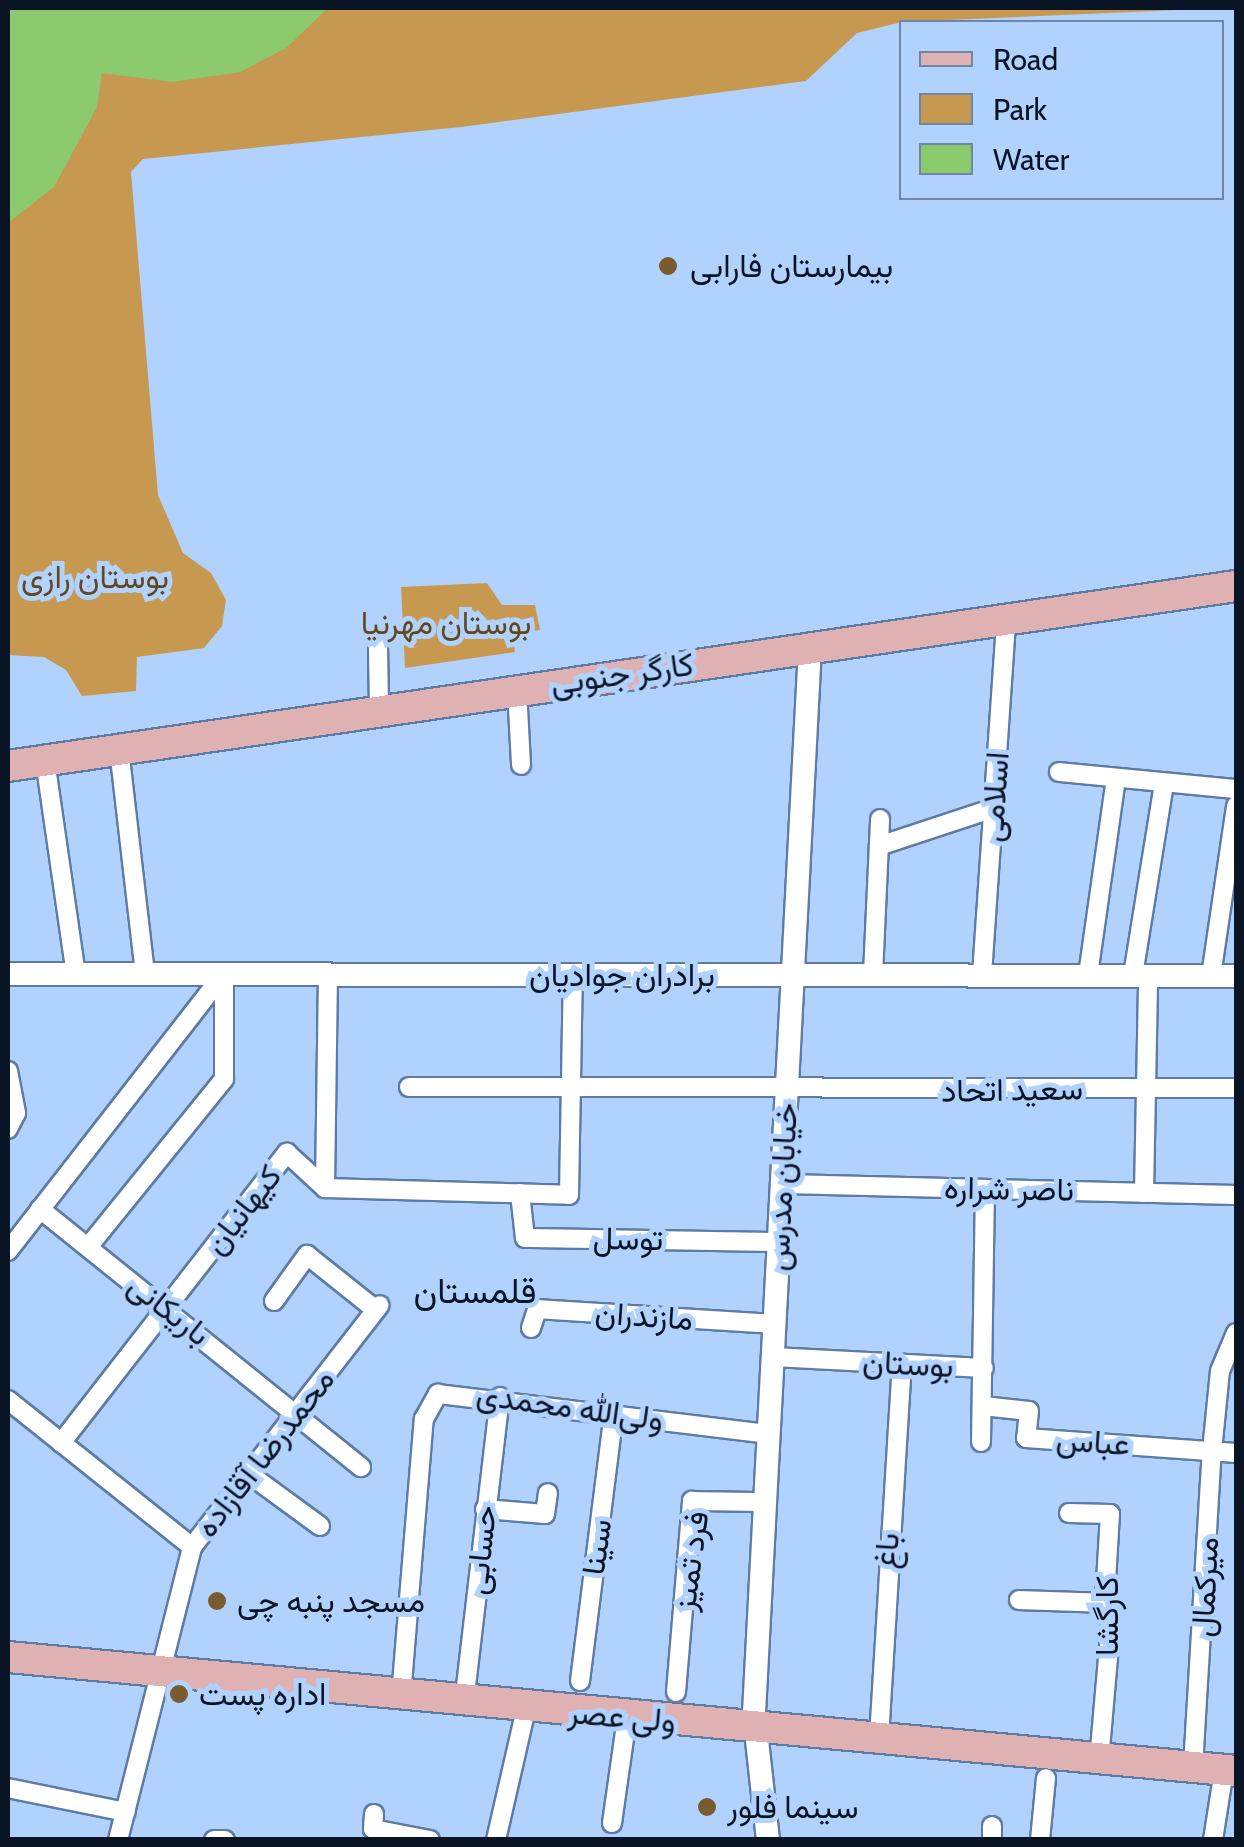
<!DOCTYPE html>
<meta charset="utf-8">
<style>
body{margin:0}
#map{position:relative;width:1244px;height:1847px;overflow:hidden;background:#b2d2fe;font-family:Cabin,Vazirmatn,sans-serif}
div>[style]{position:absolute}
.green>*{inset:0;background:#c7984f}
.water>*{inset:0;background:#8bcb6e}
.roads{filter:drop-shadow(2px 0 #5e7ba3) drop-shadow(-2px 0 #5e7ba3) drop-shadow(0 2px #5e7ba3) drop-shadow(0 -2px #5e7ba3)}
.minor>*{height:18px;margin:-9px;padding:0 9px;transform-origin:9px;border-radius:9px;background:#fff}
.tertiary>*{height:22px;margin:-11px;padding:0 11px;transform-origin:11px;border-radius:11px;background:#fff}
.primary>*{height:30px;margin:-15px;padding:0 15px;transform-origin:15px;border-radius:15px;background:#dfb1b3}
.dots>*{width:28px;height:28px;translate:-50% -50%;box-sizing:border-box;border:5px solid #b2d2fe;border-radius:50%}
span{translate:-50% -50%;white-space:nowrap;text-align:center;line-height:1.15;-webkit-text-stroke:10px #b2d2fe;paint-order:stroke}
.poi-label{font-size:32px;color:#091424}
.left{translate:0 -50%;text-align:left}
.park-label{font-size:32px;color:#63481e}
.street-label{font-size:32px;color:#091424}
.neighbourhood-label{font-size:35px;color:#091424}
.frame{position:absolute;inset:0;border:10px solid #091424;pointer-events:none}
.legend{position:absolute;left:899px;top:20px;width:325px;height:180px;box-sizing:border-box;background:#b2d2fe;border:2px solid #6e86a7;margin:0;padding:12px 18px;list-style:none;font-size:30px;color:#091424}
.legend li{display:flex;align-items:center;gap:20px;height:50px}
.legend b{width:50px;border:2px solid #6e86a7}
</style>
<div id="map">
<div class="green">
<div style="clip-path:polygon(8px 8px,1224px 8px,902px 22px,857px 33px,806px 81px,461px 127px,143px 159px,131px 172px,158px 495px,183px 553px,211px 573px,226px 600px,222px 626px,204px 648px,137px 657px,136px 691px,82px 696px,66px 670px,44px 657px,8px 655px)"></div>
<div style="clip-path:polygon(487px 583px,502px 605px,535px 605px,540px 630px,512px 633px,515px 652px,405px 668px,401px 587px)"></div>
</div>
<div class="water">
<div style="clip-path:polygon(8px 8px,328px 8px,286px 48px,240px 72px,172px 82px,102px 73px,97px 107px,54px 187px,8px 223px)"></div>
</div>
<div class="roads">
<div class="minor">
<div style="left:378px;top:646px;width:64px;rotate:89.1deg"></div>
<div style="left:517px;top:690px;width:75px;rotate:86.9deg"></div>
<div style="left:119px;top:749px;width:226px;rotate:83.4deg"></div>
<div style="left:45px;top:760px;width:216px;rotate:81.8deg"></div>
<div style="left:1059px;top:772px;width:178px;rotate:5.5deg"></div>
<div style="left:879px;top:846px;width:121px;rotate:-18.3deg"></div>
<div style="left:873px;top:975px;width:156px;rotate:-87.4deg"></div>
<div style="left:982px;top:975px;width:357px;rotate:-86.1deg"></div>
<div style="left:1088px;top:975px;width:198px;rotate:-81.9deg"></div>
<div style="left:1133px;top:975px;width:194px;rotate:-80.8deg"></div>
<div style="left:1211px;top:976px;width:172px;rotate:-81.6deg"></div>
<div style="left:8px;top:1071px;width:43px;rotate:79.2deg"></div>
<div style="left:16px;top:1113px;width:18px;rotate:117deg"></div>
<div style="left:409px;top:1087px;width:827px;rotate:0.07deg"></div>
<div style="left:782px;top:1184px;width:454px;rotate:1.4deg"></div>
<div style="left:325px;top:1188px;width:244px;rotate:1.6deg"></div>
<div style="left:569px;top:1195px;width:220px;rotate:-89deg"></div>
<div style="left:325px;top:1188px;width:214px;rotate:-89.2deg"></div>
<div style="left:520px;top:1193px;width:45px;rotate:83.7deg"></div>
<div style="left:525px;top:1238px;width:254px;rotate:0.9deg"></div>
<div style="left:1144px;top:1193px;width:218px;rotate:-88.9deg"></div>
<div style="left:40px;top:1209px;width:412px;rotate:38.8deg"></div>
<div style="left:88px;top:1247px;width:216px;rotate:-51deg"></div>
<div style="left:224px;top:1079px;width:105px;rotate:-90deg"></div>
<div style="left:8px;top:1251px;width:351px;rotate:-52.1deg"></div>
<div style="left:274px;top:1301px;width:57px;rotate:-54.3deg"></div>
<div style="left:307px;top:1255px;width:88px;rotate:38.6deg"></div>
<div style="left:531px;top:1328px;width:20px;rotate:-72deg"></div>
<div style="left:537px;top:1309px;width:237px;rotate:3.6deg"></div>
<div style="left:773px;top:1357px;width:211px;rotate:3deg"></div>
<div style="left:8px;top:1400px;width:236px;rotate:38.6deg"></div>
<div style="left:983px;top:1406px;width:46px;rotate:6.2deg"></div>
<div style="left:1029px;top:1411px;width:27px;rotate:96deg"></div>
<div style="left:1026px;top:1438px;width:211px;rotate:4.1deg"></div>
<div style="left:981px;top:1442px;width:253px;rotate:-89.1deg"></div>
<div style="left:61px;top:1443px;width:368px;rotate:-52.1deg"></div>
<div style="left:287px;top:1153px;width:52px;rotate:42.6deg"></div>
<div style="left:249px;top:1474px;width:88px;rotate:36.2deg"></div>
<div style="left:485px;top:1509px;width:60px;rotate:4.8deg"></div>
<div style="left:545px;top:1514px;width:21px;rotate:-82deg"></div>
<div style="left:1069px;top:1513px;width:41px;rotate:1.4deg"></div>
<div style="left:1110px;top:1514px;width:85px;rotate:93.4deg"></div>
<div style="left:1105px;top:1599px;width:15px;rotate:62deg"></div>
<div style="left:1112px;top:1612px;width:149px;rotate:95deg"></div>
<div style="left:1019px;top:1600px;width:89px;rotate:1.9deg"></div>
<div style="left:580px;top:1681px;width:270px;rotate:-82.8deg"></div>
<div style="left:676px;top:1692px;width:192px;rotate:-85.2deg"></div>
<div style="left:692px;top:1501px;width:74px;rotate:0.8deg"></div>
<div style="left:401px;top:1696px;width:278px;rotate:-85.3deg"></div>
<div style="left:424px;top:1419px;width:29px;rotate:-61deg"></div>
<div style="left:438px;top:1394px;width:333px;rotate:6.9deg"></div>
<div style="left:464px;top:1703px;width:308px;rotate:-83.3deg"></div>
<div style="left:879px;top:1738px;width:375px;rotate:-86.5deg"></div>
<div style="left:1193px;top:1767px;width:317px;rotate:-86.6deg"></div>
<div style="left:1212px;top:1451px;width:80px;rotate:-84.3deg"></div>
<div style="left:1220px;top:1371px;width:41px;rotate:-67.2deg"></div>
<div style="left:8px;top:1788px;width:120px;rotate:11.5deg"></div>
<div style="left:374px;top:1814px;width:15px;rotate:94deg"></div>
<div style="left:373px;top:1829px;width:58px;rotate:10.9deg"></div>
<div style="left:612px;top:1823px;width:106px;rotate:-81.9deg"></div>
<div style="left:118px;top:1840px;width:302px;rotate:-75.8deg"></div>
<div style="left:192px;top:1547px;width:306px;rotate:-52.2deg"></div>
<div style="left:214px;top:1840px;width:11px"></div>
<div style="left:496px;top:1840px;width:134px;rotate:-77.1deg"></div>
<div style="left:992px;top:1840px;width:14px;rotate:-90deg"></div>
<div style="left:1040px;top:1840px;width:62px;rotate:-84.5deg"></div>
<div style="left:1213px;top:1840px;width:71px;rotate:-81.1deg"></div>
</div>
<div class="tertiary">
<div style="left:8px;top:974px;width:1228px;rotate:0.09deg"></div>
<div style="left:768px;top:1840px;width:128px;rotate:-96.3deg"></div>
<div style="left:754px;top:1713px;width:1067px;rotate:-86.99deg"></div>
</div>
<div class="primary">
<div style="left:8px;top:766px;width:1241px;rotate:-8.34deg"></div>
<div style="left:8px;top:1657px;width:1233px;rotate:5.3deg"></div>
</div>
</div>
<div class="dots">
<div style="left:668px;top:266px;background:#785b2f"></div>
<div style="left:217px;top:1601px;background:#785b2f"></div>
<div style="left:179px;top:1694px;background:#785b2f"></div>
<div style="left:707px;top:1807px;background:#785b2f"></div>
</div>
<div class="poi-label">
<span class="left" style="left:690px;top:266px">بیمارستان فارابی</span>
<span class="left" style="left:237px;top:1601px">مسجد پنبه چی</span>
<span class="left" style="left:199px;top:1694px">اداره پست</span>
<span class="left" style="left:727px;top:1807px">سینما فلور</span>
</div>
<div class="park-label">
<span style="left:95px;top:577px">بوستان رازی</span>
<span style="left:446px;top:623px">بوستان مهرنیا</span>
</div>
<div class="street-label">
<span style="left:622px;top:674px;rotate:-8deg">کارگر جنوبی</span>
<span style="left:995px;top:797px;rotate:-86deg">اسلامی</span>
<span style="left:622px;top:975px">برادران جوادیان</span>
<span style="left:1012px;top:1090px;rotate:-1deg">سعید اتحاد</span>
<span style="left:782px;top:1187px;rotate:-87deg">خیابان مدرس</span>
<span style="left:1009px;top:1189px;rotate:1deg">ناصر شراره</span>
<span style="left:243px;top:1210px;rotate:-52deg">کیهانیان</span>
<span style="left:628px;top:1239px;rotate:1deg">توسل</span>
<span style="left:169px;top:1310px;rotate:38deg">باریکانی</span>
<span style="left:644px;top:1316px;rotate:4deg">مازندران</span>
<span style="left:908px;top:1364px;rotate:3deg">بوستان</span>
<span style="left:570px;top:1407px;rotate:8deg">ولی‌الله محمدی</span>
<span style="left:1093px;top:1442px;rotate:4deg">عباس</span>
<span style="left:265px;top:1453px;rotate:-52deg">محمدرضا آقازاده</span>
<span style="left:597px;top:1547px;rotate:-82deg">سینا</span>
<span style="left:481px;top:1550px;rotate:-84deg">حسابی</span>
<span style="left:887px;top:1551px;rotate:-86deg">باغ</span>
<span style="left:691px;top:1561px;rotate:-82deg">فرد تمیز</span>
<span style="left:1205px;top:1587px;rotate:-87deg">میرکمال</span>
<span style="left:1107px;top:1616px;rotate:-90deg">کارگشا</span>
<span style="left:622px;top:1717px;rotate:5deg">ولی عصر</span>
</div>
<div class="neighbourhood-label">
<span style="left:475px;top:1291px">قلمستان</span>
</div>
<div class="frame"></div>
<ul class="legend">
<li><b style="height:12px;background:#dfb1b3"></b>Road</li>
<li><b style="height:28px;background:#c7984f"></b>Park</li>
<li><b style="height:28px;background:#8bcb6e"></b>Water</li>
</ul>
</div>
